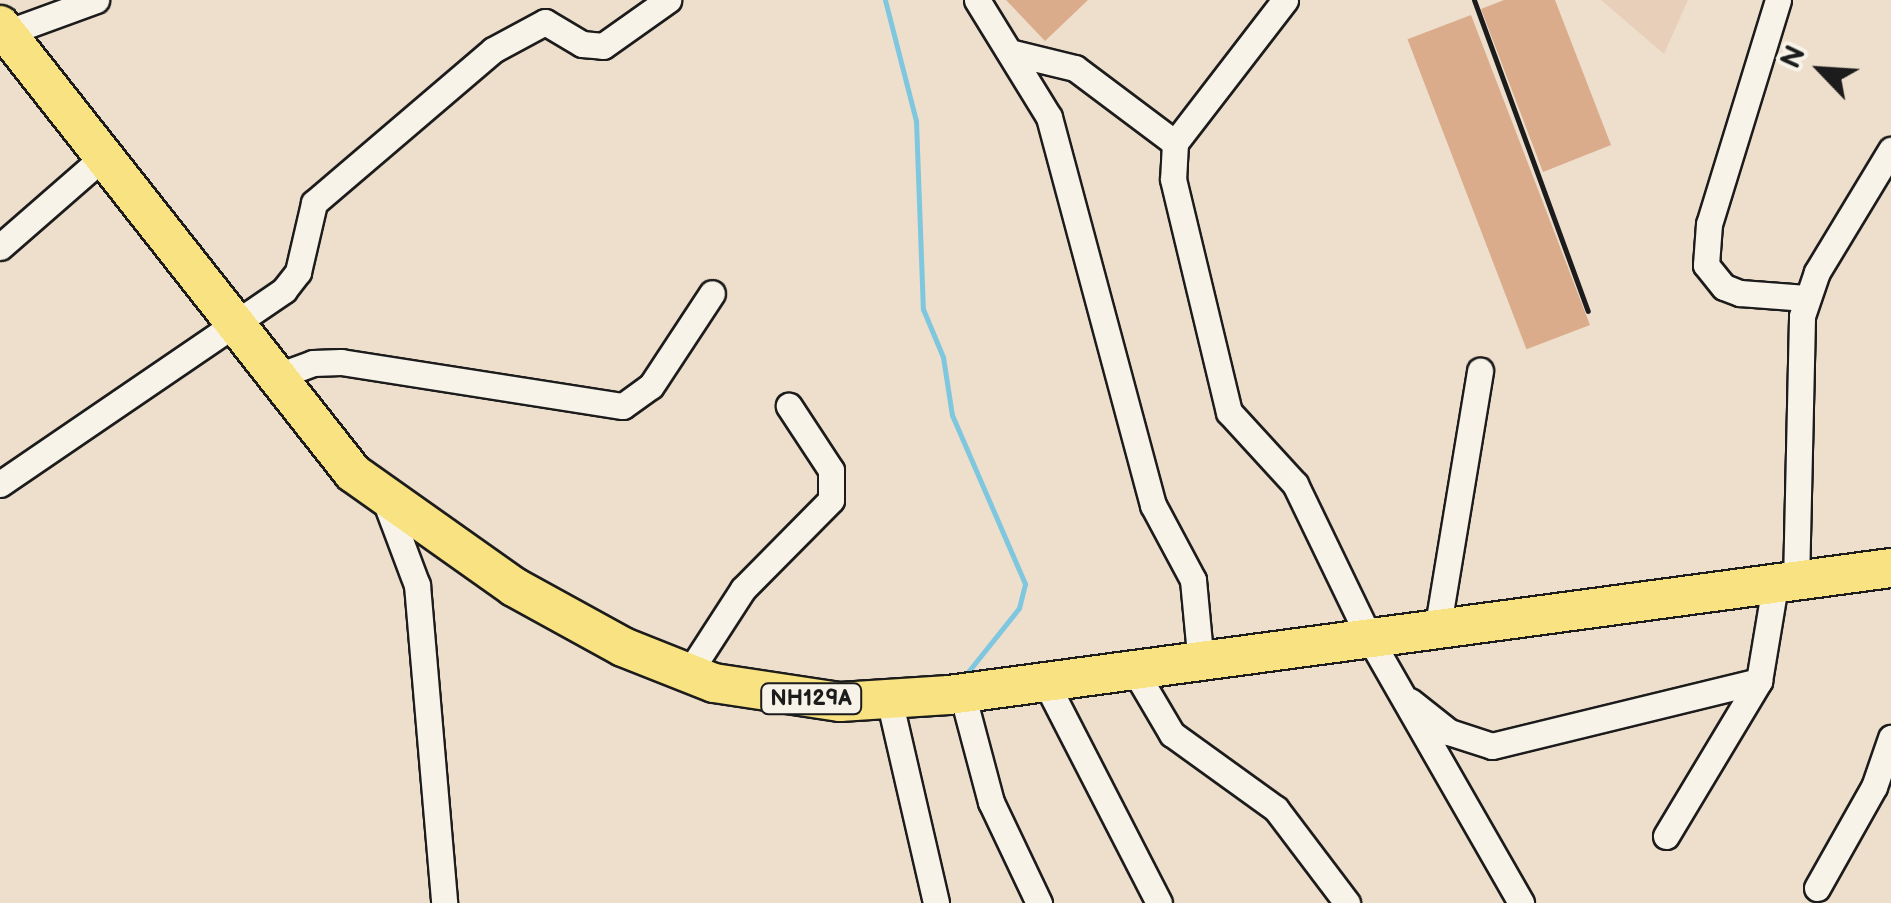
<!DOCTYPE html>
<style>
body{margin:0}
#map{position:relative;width:1891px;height:903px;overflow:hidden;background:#eedecc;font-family:"Balsamiq Sans",sans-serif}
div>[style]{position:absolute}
.built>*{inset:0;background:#e8cfb9}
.stream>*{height:5px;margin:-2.5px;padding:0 2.5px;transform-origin:2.5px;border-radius:2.5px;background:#7fc7df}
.building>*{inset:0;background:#daac8c;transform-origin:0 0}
.roads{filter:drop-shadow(2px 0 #1c1c1c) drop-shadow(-2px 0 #1c1c1c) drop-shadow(0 2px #1c1c1c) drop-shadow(0 -2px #1c1c1c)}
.minor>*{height:25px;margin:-12.5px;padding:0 12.5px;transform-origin:12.5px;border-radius:12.5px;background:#f7f3e8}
.highway>*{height:38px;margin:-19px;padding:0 19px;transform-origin:19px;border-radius:19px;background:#f8e281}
.rail>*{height:5px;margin:-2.5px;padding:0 2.5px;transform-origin:2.5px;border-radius:2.5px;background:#1c1c1c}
span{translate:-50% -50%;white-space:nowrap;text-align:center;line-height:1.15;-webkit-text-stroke:8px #f7f3e8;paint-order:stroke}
.shield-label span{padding:2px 8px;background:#f7f3e8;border:2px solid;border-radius:8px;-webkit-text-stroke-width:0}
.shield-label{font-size:22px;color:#1c1c1c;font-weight:700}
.north{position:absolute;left:1771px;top:20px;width:100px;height:100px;-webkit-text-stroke:8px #f7f3e8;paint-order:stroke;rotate:295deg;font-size:28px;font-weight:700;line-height:40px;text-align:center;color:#1c1c1c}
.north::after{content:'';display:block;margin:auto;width:35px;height:45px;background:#1c1c1c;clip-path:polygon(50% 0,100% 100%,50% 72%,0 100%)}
</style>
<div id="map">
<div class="built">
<div style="clip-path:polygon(1601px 0,1688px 0,1664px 54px)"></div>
</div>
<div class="stream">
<div style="left:885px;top:0;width:125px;rotate:75.6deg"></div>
<div style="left:916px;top:121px;width:188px;rotate:87.9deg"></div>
<div style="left:923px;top:309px;width:52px;rotate:67.4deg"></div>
<div style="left:943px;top:357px;width:59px;rotate:81.2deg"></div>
<div style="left:952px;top:415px;width:184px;rotate:66.6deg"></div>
<div style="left:1025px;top:584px;width:25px;rotate:104deg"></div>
<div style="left:1019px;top:608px;width:88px;rotate:128.6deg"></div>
</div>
<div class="building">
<div style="clip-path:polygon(1006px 0,1088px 0,1045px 41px)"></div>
<div style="clip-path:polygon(1504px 0,1555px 0,1611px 145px,1543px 172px,1481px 9px)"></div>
<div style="left:1471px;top:15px;width:332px;height:68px;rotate:69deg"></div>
</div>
<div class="roads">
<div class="minor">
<div style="left:977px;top:0;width:137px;rotate:58.4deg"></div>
<div style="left:1049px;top:117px;width:402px;rotate:75deg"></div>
<div style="left:1153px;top:505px;width:85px;rotate:61.9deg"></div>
<div style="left:1193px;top:580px;width:84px;rotate:84.6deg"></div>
<div style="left:1285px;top:0;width:180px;rotate:127.6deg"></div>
<div style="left:1175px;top:143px;width:36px;rotate:93deg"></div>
<div style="left:1173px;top:179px;width:240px;rotate:76.5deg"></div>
<div style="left:1229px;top:412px;width:98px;rotate:47.5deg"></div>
<div style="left:1295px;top:484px;width:172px;rotate:64.2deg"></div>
<div style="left:1370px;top:639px;width:304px;rotate:60.2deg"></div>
<div style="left:1778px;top:0;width:234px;rotate:107.1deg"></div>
<div style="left:1709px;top:224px;width:41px;rotate:94.2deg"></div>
<div style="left:1706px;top:265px;width:28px;rotate:51deg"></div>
<div style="left:1724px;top:287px;width:17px;rotate:21deg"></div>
<div style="left:1740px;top:293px;width:66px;rotate:4.3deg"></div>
<div style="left:6px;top:33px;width:96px;rotate:-20.1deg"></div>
<div style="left:1013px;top:53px;width:64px;rotate:13.6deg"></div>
<div style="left:1075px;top:68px;width:125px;rotate:36.9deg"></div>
<div style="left:0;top:247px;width:137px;rotate:-41.1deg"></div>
<div style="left:275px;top:377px;width:40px;rotate:-20.2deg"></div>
<div style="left:313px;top:363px;width:28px;rotate:-2deg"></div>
<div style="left:341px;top:362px;width:285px;rotate:8.9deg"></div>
<div style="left:623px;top:406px;width:34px;rotate:-36deg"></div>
<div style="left:651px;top:386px;width:111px;rotate:-56.7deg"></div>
<div style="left:0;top:484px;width:344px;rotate:-34.3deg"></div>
<div style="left:284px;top:290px;width:23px;rotate:-52deg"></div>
<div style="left:298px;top:272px;width:71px;rotate:-76.9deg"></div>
<div style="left:314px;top:203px;width:235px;rotate:-40.5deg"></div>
<div style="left:493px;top:50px;width:59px;rotate:-28.3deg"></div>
<div style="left:545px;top:22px;width:43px;rotate:30.7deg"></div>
<div style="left:582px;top:44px;width:21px;rotate:5deg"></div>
<div style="left:603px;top:46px;width:80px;rotate:-35.3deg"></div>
<div style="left:385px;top:500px;width:91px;rotate:69.4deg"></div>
<div style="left:417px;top:585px;width:319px;rotate:85.1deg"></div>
<div style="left:1796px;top:583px;width:267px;rotate:-88.7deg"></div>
<div style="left:1802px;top:316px;width:46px;rotate:-71.2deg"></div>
<div style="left:1817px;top:272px;width:143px;rotate:-58.8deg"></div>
<div style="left:1437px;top:631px;width:264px;rotate:-80.6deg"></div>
<div style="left:1136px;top:673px;width:71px;rotate:59.5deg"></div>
<div style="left:1172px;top:734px;width:128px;rotate:35.8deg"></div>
<div style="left:1276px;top:809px;width:118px;rotate:52.9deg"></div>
<div style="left:688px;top:674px;width:101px;rotate:-57.1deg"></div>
<div style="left:743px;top:589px;width:125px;rotate:-45.3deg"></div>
<div style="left:831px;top:500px;width:30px;rotate:-90deg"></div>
<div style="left:831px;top:470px;width:77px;rotate:-123.3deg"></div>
<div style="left:1046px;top:683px;width:247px;rotate:62.8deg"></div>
<div style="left:962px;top:693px;width:113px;rotate:75.1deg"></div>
<div style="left:991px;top:802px;width:112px;rotate:64.6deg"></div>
<div style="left:889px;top:699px;width:209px;rotate:77deg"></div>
<div style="left:1410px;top:701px;width:50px;rotate:38.5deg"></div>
<div style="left:1449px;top:732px;width:45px;rotate:18deg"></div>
<div style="left:1492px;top:746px;width:275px;rotate:-13.7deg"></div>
<div style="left:1666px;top:836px;width:181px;rotate:-59deg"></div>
<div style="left:1759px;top:681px;width:97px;rotate:-80.5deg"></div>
<div style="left:1817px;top:888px;width:116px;rotate:-60.6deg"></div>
<div style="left:1874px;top:787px;width:52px;rotate:-70.9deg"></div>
</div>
<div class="highway">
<div style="left:0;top:25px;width:570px;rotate:51.76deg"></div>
<div style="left:353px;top:473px;width:197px;rotate:35.3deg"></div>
<div style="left:514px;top:587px;width:124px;rotate:28.8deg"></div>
<div style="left:623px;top:647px;width:98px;rotate:21.6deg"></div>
<div style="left:714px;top:683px;width:127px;rotate:8.6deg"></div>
<div style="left:840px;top:702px;width:109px;rotate:-3.7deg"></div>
<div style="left:949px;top:695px;width:951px;rotate:-7.68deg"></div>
</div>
</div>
<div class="rail">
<div style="left:1474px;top:0;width:331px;rotate:69.9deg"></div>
</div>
<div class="shield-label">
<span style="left:811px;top:699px">NH129A</span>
</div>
<div class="north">N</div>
</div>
